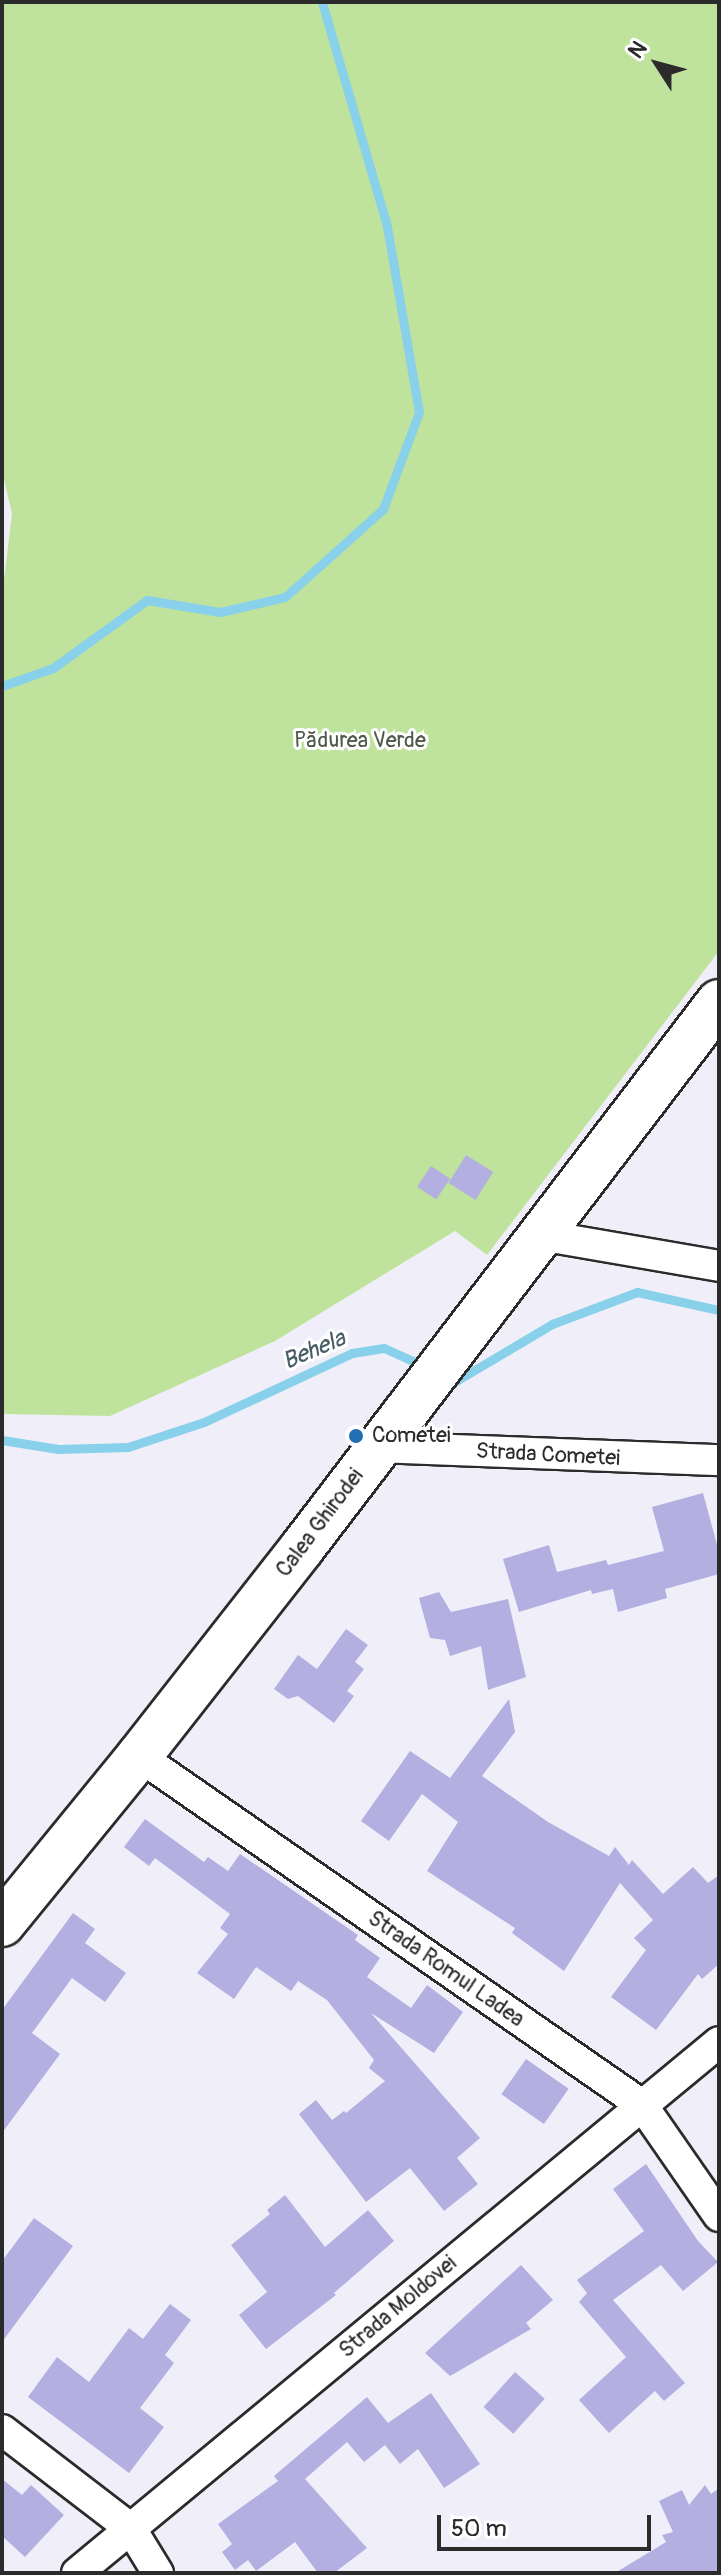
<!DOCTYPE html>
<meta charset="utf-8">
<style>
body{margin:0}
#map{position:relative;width:721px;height:2575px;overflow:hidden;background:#f0eff9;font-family:Pangolin,sans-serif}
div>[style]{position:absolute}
.green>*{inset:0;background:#bfe39d}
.stream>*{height:9px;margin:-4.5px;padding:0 4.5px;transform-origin:4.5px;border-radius:4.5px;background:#89d1ea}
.building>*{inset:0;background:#b3afe1;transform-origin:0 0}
.roads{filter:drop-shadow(2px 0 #2b2b2b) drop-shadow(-2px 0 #2b2b2b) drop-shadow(0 2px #2b2b2b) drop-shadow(0 -2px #2b2b2b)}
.street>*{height:30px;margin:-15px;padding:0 15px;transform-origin:15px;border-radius:15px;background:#fff}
.secondary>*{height:44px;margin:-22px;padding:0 22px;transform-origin:22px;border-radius:22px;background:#fff}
.dots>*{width:22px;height:22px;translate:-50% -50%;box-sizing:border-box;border:4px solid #fff;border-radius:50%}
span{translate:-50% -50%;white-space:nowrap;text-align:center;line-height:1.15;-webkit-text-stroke:6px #fff;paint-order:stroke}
.park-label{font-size:22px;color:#505948}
.poi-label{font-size:22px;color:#2b2b2b}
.left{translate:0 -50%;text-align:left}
.street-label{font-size:22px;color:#2b2b2b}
.water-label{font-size:24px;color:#475d64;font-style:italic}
.frame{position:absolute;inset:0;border:4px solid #2b2b2b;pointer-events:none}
.north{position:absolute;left:617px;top:24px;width:80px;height:80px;-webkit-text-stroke:6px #fff;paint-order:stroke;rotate:306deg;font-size:22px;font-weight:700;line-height:32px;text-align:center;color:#2b2b2b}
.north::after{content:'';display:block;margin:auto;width:28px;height:36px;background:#2b2b2b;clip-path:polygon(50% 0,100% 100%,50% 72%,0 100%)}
.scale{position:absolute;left:437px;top:2515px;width:214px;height:36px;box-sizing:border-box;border:4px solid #2b2b2b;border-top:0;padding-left:10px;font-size:24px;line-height:28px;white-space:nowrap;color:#2b2b2b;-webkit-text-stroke:6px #fff;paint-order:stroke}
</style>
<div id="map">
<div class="green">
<div style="clip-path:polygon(2px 2px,719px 2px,719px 951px,487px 1255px,455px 1231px,275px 1341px,110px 1416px,2px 1414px,2px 596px,12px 514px,2px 471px)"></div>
</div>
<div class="stream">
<div style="left:2px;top:686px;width:54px;rotate:-19.4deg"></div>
<div style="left:53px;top:668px;width:116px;rotate:-35.9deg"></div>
<div style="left:147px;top:600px;width:74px;rotate:9.3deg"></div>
<div style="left:220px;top:612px;width:67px;rotate:-13deg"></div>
<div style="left:285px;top:597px;width:132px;rotate:-41.9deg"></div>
<div style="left:383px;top:509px;width:103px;rotate:-69.6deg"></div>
<div style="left:419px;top:412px;width:189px;rotate:-99.8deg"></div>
<div style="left:387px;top:226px;width:233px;rotate:-106.2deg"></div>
<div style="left:446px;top:1377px;width:11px;rotate:22deg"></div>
<div style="left:456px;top:1381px;width:112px;rotate:-30.7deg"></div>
<div style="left:552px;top:1324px;width:91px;rotate:-20.6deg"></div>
<div style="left:637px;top:1292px;width:84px;rotate:12.4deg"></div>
<div style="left:2px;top:1440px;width:57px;rotate:9.1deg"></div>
<div style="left:58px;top:1449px;width:70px;rotate:-1.6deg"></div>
<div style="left:128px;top:1447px;width:80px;rotate:-18.2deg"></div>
<div style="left:204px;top:1422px;width:163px;rotate:-25deg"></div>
<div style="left:352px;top:1353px;width:32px;rotate:-9deg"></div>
<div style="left:384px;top:1348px;width:46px;rotate:24.3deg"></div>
</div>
<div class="building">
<div style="left:466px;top:1155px;width:32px;height:33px;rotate:32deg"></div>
<div style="left:431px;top:1166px;width:23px;height:25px;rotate:34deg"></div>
<div style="clip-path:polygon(703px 1493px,719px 1552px,719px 1574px,665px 1589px,667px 1598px,618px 1612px,613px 1589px,592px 1594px,591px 1590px,519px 1612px,503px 1559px,549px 1545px,557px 1572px,606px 1560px,608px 1565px,664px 1551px,652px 1507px)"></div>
<div style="clip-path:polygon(439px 1592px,451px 1612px,508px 1599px,526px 1677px,488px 1690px,481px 1646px,450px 1656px,445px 1640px,430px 1638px,419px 1598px)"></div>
<div style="clip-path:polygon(346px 1629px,368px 1645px,355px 1662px,364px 1669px,347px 1691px,354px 1696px,334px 1723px,298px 1696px,288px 1699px,274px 1689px,298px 1655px,317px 1669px)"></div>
<div style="clip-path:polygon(509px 1699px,515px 1732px,482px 1776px,548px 1822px,609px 1856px,615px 1847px,629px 1865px,632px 1860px,663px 1894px,693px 1867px,708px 1883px,719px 1875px,719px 1964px,702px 1979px,698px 1974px,656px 2030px,611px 1997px,646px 1950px,634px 1938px,653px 1920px,620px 1883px,564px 1971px,512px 1933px,515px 1928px,427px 1871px,458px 1822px,422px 1794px,389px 1841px,361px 1821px,410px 1751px,450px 1778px)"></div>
<div style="clip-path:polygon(145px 1819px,204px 1862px,208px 1857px,228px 1871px,240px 1854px,358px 1935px,355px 1940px,380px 1958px,367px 1977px,411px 2008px,427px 1985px,463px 2012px,434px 2053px,371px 2013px,480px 2138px,457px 2158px,478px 2184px,444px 2211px,410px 2168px,366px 2202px,299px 2114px,316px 2100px,332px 2120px,344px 2111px,346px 2113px,385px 2081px,369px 2068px,374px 2060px,327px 2000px,298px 1981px,291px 1991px,256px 1967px,234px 1999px,197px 1973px,228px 1934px,220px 1928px,230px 1914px,155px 1858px,149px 1866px,124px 1847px)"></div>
<div style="clip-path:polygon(73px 1913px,95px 1929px,85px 1943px,126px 1973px,105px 2002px,72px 1978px,32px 2033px,60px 2054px,2px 2133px,2px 2010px)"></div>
<div style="left:526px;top:2059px;width:52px;height:43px;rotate:35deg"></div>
<div style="clip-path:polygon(646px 2164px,698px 2241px,718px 2262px,683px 2291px,661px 2265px,613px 2300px,685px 2383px,664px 2401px,655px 2391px,609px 2433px,579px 2400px,626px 2357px,579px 2302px,587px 2293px,577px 2280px,644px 2231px,613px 2189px)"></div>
<div style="clip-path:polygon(285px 2195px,325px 2247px,368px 2210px,394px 2241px,334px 2293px,336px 2295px,266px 2349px,239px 2315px,267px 2292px,231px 2245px,270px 2214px,267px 2210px)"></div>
<div style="clip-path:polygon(34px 2218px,73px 2246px,2px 2342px,2px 2261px)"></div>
<div style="clip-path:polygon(521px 2265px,553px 2300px,526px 2323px,531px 2329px,450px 2376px,425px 2353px)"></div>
<div style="clip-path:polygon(170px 2304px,191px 2320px,165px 2355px,174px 2363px,140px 2408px,164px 2427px,129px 2473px,28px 2397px,57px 2357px,89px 2382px,129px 2328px,143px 2339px)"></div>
<div style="left:515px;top:2372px;width:40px;height:47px;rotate:42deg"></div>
<div style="clip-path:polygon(431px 2393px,480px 2464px,444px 2488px,418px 2449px,400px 2464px,385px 2445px,364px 2462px,347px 2442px,305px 2479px,367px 2548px,334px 2573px,318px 2573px,295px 2542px,256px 2571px,248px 2560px,235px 2570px,222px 2552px,232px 2544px,218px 2524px,278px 2481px,274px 2476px,367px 2397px,388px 2423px)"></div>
<div style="clip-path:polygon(2px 2479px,22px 2495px,31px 2485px,64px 2515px,25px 2557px,2px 2536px)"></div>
<div style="clip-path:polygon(705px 2485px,711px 2494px,719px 2488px,719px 2573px,615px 2573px,666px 2542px,662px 2535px,673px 2532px,659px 2501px,682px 2490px,689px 2505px)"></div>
</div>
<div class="roads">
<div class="street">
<div style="left:540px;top:1235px;width:182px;rotate:9.8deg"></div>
<div style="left:378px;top:1447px;width:341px;rotate:2.2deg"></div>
<div style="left:139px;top:1756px;width:612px;rotate:34.75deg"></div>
<div style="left:642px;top:2105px;width:135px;rotate:55.3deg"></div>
<div style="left:2px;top:2430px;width:163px;rotate:37.5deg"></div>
<div style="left:131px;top:2529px;width:52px;rotate:58.5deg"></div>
<div style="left:77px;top:2573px;width:833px;rotate:-39.59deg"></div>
</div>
<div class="secondary">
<div style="left:2px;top:1924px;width:217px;rotate:-50.8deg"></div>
<div style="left:139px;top:1756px;width:264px;rotate:-51.9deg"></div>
<div style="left:302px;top:1548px;width:687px;rotate:-52.63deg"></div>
</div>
</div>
<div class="dots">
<div style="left:356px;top:1436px;background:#1f6fb2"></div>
</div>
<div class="park-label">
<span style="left:360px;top:741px">Pădurea Verde</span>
</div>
<div class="poi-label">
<span class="left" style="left:372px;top:1436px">Cometei</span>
</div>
<div class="street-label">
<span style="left:548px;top:1455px;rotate:3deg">Strada Cometei</span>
<span style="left:320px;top:1523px;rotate:-53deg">Calea Ghirodei</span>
<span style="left:446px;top:1969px;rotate:35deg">Strada Romul Ladea</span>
<span style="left:398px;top:2307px;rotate:-40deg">Strada Moldovei</span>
</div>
<div class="water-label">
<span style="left:314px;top:1350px;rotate:-23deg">Behela</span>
</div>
<div class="frame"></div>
<div class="north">N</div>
<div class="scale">50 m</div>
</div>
